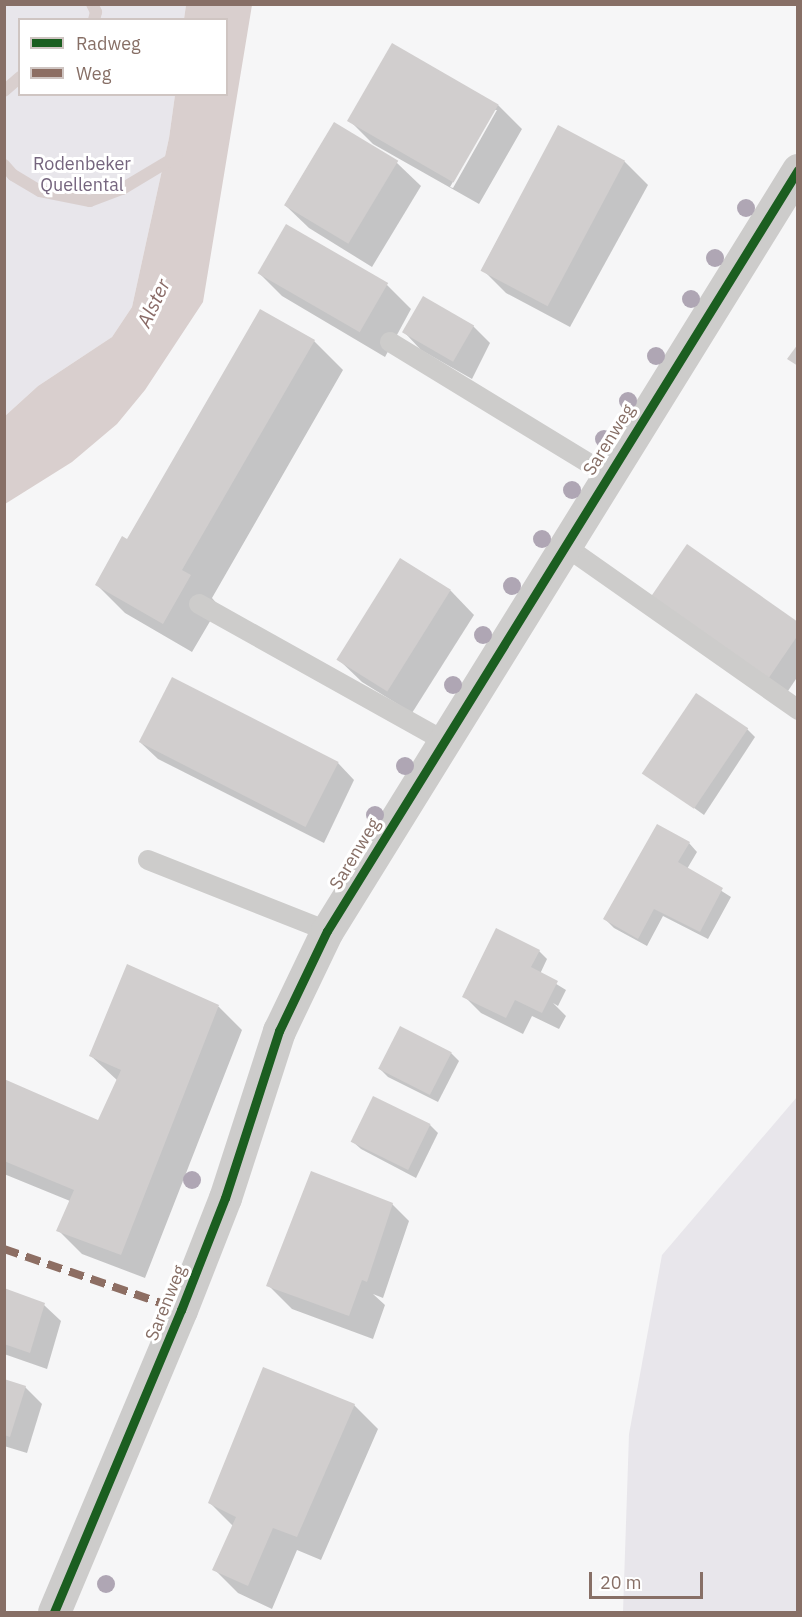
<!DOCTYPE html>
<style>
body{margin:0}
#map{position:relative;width:802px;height:1617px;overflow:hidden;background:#f6f6f7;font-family:"IBM Plex Sans",sans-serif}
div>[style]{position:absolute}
.green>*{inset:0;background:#e8e6eb}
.water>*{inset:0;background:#d9cfce}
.shadow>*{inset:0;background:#0003}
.stream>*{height:12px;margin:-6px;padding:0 6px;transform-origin:6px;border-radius:6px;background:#d9cfce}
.building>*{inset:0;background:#d1cece;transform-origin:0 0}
.service>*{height:20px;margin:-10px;padding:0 10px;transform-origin:10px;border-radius:10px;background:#cdcccb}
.minor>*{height:33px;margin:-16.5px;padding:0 16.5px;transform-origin:16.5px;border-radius:16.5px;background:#cdcccb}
.quiet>*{height:8px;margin-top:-4px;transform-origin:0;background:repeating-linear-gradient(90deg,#8d6e63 0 15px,transparent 0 23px)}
.cycleway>*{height:9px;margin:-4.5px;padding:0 4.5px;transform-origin:4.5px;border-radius:4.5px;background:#1b5e20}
.trees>*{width:18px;height:18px;margin:-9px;border-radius:50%;background:#afa6b4}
span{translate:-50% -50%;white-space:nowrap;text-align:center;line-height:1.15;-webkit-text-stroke:6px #fff;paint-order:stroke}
.park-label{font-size:18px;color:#75657e}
.street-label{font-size:18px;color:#876f66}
.water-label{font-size:20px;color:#8a6b67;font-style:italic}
.frame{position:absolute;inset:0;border:6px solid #876f66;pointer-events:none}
.legend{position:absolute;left:18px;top:18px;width:210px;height:78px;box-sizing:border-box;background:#fff;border:2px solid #cfc5c2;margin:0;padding:8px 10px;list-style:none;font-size:18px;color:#876f66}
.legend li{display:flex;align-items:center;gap:12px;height:30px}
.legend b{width:30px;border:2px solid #cfc5c2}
.scale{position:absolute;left:589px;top:1572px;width:114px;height:27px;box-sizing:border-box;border:3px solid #876f66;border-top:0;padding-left:8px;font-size:18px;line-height:21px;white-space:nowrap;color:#876f66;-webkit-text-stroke:4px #fff;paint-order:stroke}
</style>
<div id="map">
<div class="green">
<div style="clip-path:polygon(5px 5px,186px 5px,184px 19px,20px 20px,20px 94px,175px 95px,169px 138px,132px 307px,112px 337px,38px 386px,5px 416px)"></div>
<div style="clip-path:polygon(797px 1097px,797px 1612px,623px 1612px,629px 1434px,662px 1255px)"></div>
</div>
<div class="water">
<div style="clip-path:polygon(186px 5px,252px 5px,203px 302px,145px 390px,117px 424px,72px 462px,5px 504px,5px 416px,38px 386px,112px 337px,132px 307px,169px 138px,175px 95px,226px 94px,226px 20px,184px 19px)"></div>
</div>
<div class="shadow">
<div style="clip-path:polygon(evenodd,498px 105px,522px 129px,479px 204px,373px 144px,350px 121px,498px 105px,494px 110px,497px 110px,453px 188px,450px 187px,494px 110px)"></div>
<div style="clip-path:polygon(334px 124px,397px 163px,421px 186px,372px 267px,309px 228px,285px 205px)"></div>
<div style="clip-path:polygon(558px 127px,625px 162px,648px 185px,570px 327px,506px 293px,482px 269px)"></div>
<div style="clip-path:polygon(258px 272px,387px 285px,411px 309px,385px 357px,282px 296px)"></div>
<div style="clip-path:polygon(424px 298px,473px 326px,490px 343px,472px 379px,421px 350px,405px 333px)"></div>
<div style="clip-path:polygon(261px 311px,314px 341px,343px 370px,212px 598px,219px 606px,192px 652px,125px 613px,96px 584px,128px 541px)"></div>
<div style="clip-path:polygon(400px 560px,451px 591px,474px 615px,412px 713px,362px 682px,338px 659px)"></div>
<div style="clip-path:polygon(668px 614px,798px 624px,798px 676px,786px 694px)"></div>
<div style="clip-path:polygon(747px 729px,755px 737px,704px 815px,644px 772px)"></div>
<div style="clip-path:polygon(141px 743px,338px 763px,354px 780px,324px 843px,158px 759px)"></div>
<div style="clip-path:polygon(689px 843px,697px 852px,687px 869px,731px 897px,708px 939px,663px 916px,647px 946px,614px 928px,605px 919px)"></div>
<div style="clip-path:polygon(539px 951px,547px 959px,540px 974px,566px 990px,558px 1006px,553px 1003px,566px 1016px,559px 1029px,532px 1016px,523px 1034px,481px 1013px,464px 996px)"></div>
<div style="clip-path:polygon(127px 966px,219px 1007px,242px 1030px,145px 1278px,82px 1254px,58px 1230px,70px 1201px,4px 1174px,4px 1081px,99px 1122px,118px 1081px,91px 1056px)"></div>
<div style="clip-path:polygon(451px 1053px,459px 1061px,438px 1102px,388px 1077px,380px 1069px)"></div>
<div style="clip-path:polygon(430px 1125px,438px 1133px,416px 1178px,361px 1149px,352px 1141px)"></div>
<div style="clip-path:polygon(392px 1204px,409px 1221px,383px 1298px,373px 1294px,385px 1305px,373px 1339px,292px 1309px,268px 1285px)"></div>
<div style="clip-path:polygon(4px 1290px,44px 1305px,61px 1321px,47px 1369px,4px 1354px)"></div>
<div style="clip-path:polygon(4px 1381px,25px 1387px,42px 1404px,27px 1453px,4px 1446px)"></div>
<div style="clip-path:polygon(354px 1405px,378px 1429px,321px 1560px,297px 1550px,272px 1609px,238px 1593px,214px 1569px,233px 1526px,210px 1503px)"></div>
</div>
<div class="stream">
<div style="left:92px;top:4px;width:9px;rotate:63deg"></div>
<div style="left:96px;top:12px;width:8px;rotate:104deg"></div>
<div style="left:4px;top:91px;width:21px;rotate:-41deg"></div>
<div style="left:4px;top:165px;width:13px;rotate:48deg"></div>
<div style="left:13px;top:175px;width:31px;rotate:31deg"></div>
<div style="left:40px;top:191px;width:51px;rotate:11.3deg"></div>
<div style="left:90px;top:201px;width:34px;rotate:-21deg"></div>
<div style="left:122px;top:189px;width:64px;rotate:-31deg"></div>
</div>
<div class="building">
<div style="left:392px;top:43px;width:123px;height:90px;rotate:30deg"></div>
<div style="left:334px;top:122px;width:75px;height:97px;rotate:31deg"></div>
<div style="left:558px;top:125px;width:76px;height:165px;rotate:28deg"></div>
<div style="left:286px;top:224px;width:118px;height:57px;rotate:30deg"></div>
<div style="left:423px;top:296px;width:59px;height:42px;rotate:30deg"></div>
<div style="clip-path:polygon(260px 309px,315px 340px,182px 570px,191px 575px,163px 624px,95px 585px,122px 536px,127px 539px)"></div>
<div style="clip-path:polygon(798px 344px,798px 366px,787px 359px)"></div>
<div style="clip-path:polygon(687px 544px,798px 622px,798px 635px,768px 679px,650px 598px)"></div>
<div style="left:400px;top:558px;width:60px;height:120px;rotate:32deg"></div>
<div style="left:172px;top:677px;width:187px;height:73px;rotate:27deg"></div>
<div style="left:696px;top:693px;width:63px;height:97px;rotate:34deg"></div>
<div style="clip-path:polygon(657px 824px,690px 842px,678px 862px,723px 888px,700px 932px,654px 909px,638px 939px,603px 919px)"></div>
<div style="clip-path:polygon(496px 928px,540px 950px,531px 967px,558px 981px,542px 1013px,515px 1000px,506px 1018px,462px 997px)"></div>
<div style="clip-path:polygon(127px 964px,219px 1005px,121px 1255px,56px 1231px,74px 1190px,4px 1161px,4px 1079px,98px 1120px,121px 1070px,89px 1056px)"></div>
<div style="left:400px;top:1026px;width:58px;height:48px;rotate:27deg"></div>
<div style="left:373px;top:1096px;width:64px;height:51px;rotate:26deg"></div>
<div style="clip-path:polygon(311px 1171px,393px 1203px,367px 1282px,362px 1280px,349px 1316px,266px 1286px)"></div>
<div style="clip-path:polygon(4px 1288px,45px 1303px,30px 1353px,4px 1344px)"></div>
<div style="clip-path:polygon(263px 1367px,355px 1404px,297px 1537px,273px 1528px,248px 1586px,212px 1570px,236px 1517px,208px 1503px)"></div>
<div style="clip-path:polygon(4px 1379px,26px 1386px,10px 1437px,4px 1435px)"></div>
</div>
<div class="service">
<div style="left:390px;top:342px;width:253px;rotate:31.4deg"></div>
<div style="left:565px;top:546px;width:285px;rotate:35.1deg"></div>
<div style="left:199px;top:604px;width:281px;rotate:29.2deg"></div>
<div style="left:148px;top:860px;width:193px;rotate:21.6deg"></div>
</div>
<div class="minor">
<div style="left:54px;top:1612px;width:328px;rotate:-67.2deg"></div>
<div style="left:181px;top:1310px;width:120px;rotate:-68.6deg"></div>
<div style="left:225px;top:1198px;width:176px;rotate:-72.1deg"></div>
<div style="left:279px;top:1031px;width:111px;rotate:-64.4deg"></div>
<div style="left:327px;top:931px;width:895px;rotate:-58.25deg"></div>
</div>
<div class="quiet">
<div style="left:4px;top:1249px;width:187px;rotate:19deg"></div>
</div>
<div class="cycleway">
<div style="left:54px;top:1612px;width:328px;rotate:-67.2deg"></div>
<div style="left:181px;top:1310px;width:120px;rotate:-68.6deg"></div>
<div style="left:225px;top:1198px;width:176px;rotate:-72.1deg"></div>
<div style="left:279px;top:1031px;width:111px;rotate:-64.4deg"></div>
<div style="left:327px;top:931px;width:895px;rotate:-58.25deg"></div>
</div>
<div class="trees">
<div style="left:746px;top:208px"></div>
<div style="left:715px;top:258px"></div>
<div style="left:691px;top:299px"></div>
<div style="left:656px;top:356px"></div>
<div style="left:628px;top:401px"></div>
<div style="left:604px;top:439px"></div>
<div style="left:572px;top:490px"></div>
<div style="left:542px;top:539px"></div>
<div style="left:512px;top:586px"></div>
<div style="left:483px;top:635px"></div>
<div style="left:453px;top:685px"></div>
<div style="left:405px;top:766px"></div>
<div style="left:375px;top:815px"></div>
<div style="left:192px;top:1180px"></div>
<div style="left:106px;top:1584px"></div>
</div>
<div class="park-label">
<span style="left:82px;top:175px">Rodenbeker<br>Quellental</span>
</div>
<div class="street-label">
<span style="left:609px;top:440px;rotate:-58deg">Sarenweg</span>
<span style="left:355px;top:854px;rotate:-59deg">Sarenweg</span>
<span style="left:166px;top:1303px;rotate:-68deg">Sarenweg</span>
</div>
<div class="water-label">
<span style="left:153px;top:303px;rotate:-65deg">Alster</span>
</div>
<div class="frame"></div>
<ul class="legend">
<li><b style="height:8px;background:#1b5e20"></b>Radweg</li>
<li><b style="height:8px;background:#8d6e63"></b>Weg</li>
</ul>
<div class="scale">20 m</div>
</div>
